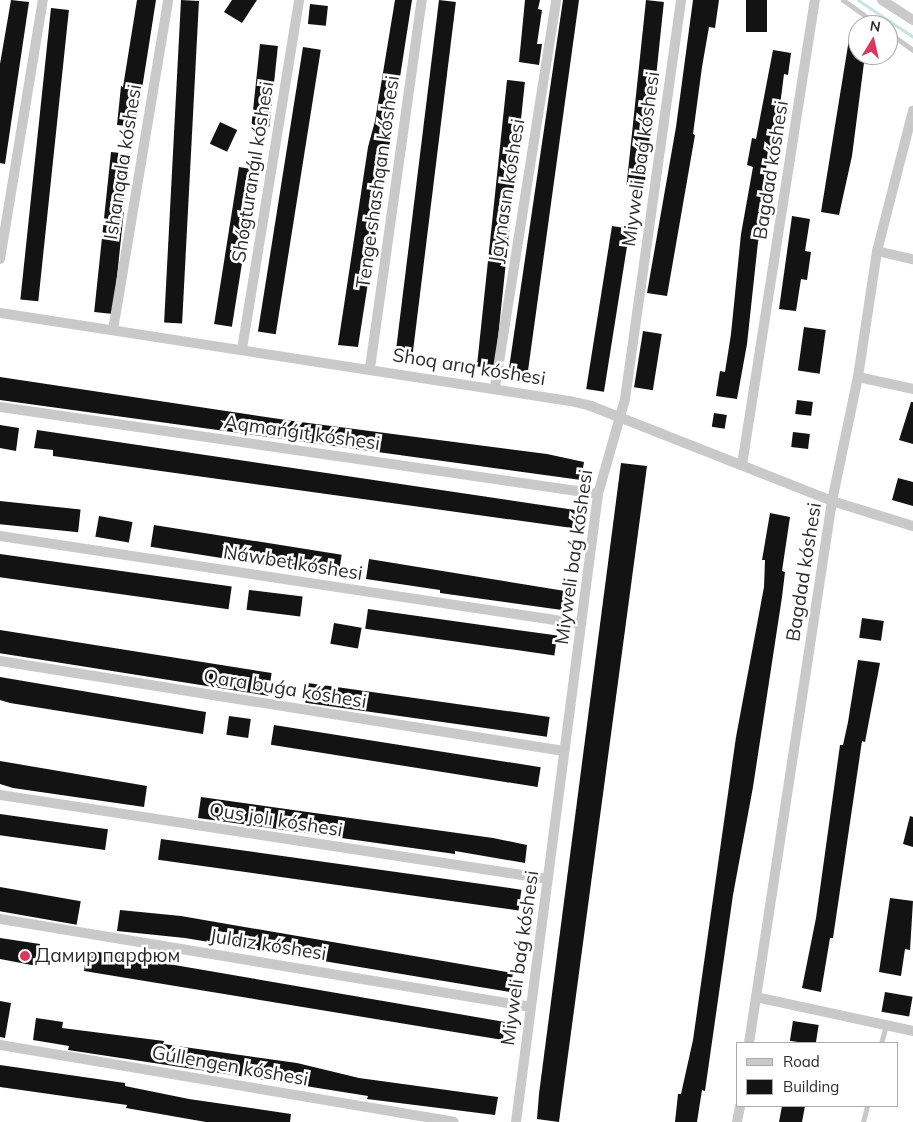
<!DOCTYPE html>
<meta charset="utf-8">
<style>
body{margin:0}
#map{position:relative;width:913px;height:1122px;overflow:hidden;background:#fff;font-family:Mulish,sans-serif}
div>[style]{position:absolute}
.stream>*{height:3px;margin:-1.5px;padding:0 1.5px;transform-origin:1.5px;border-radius:1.5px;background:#c7e2e9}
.building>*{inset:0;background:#131313;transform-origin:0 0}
.lane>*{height:5px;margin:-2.5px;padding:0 2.5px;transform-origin:2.5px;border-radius:2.5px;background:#c9c9c9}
.street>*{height:10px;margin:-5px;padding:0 5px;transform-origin:5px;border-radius:5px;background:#c9c9c9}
.dots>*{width:14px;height:14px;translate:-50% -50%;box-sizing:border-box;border:2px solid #fff;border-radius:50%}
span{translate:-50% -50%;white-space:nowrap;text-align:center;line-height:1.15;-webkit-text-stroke:5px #fff;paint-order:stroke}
.street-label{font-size:19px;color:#2c2c2c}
.poi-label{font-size:19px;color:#2c2c2c}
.left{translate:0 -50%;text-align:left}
.legend{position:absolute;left:736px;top:1042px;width:162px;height:65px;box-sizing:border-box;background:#fff;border:1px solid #ababab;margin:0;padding:6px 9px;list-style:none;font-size:15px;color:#2c2c2c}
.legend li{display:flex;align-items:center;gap:10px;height:25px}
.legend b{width:25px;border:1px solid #ababab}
.north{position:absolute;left:848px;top:15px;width:50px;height:50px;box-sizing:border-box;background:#fff;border:1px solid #ababab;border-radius:50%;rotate:9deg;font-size:14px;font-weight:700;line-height:20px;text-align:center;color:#2c2c2c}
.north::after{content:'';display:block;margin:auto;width:18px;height:22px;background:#db3762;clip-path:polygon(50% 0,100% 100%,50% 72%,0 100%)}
</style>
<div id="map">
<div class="stream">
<div style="left:858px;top:0;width:66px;rotate:33.9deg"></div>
</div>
<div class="building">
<div style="clip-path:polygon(11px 0,29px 2px,5px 164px,0 163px,0 64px)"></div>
<div style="clip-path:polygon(137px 0,156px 0,136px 127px,117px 125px,121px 86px,123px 87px)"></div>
<div style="left:181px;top:0;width:18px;height:323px;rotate:3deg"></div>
<div style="clip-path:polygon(232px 0,257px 0,242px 23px,224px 12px)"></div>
<div style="clip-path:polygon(395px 0,412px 0,358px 347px,338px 345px,368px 147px,375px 121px)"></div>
<div style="left:439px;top:0;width:17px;height:357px;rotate:7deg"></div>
<div style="clip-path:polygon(525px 0,540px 0,538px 9px,542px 10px,537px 44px,542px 44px,539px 65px,519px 62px)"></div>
<div style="clip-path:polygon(563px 0,579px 0,527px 378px,508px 375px)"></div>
<div style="left:646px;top:0;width:18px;height:186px;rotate:6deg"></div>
<div style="clip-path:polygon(693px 0,719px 0,715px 28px,709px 27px,702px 67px,693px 134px,695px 135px,667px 296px,647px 293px,676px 127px)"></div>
<div style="left:746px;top:0;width:21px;height:32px"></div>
<div style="left:310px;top:4px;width:18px;height:20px;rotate:6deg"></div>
<div style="left:51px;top:8px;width:18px;height:293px;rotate:6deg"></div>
<div style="clip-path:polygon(850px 33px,858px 34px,858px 55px,865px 55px,852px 156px,839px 215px,821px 212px)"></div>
<div style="left:260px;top:44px;width:18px;height:81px;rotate:6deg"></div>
<div style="left:303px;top:47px;width:18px;height:288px;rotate:9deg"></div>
<div style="clip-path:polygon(773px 50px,791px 53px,788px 75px,784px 74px,776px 137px,772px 137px,764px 179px,771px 181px,758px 242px,747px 344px,737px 399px,716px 396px,720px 371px,725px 372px,731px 334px,741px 234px,753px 167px,747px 165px,752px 138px,756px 139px)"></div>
<div style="left:507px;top:80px;width:18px;height:288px;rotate:6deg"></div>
<div style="left:220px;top:122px;width:19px;height:24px;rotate:25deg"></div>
<div style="left:111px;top:152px;width:19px;height:161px;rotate:6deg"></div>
<div style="left:239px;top:167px;width:18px;height:159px;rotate:9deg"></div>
<div style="clip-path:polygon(792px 216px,810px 219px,805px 251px,811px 252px,807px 280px,801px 279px,796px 311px,779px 309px)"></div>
<div style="left:612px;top:226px;width:18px;height:165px;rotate:9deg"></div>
<div style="left:804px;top:327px;width:22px;height:44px;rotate:8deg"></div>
<div style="left:643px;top:331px;width:19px;height:57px;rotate:9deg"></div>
<div style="clip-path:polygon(0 377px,293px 421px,547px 454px,584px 462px,581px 480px,0 400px)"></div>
<div style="left:797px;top:400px;width:16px;height:14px;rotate:7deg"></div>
<div style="clip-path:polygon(911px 402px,913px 402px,913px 444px,899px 440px)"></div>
<div style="left:714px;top:413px;width:13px;height:14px;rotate:9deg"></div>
<div style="clip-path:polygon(0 425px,19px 428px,16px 451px,0 448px)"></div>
<div style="clip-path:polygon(37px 430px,575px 510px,572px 528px,53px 456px,53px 450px,34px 448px)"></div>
<div style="left:793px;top:432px;width:17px;height:15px;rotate:7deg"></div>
<div style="clip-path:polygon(621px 463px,647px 466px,559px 1122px,537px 1119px,539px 1094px)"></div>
<div style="clip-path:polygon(898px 478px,913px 482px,913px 506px,892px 500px)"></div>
<div style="left:0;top:501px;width:81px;height:23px;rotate:6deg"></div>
<div style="clip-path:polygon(770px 513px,790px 517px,782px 571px,785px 572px,782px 597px,753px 787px,733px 895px,705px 1091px,702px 1090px,697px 1122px,675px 1122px,678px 1094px,681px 1094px,693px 1040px,736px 737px,764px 587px,765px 560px,762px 560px)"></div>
<div style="left:99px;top:516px;width:34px;height:21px;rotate:10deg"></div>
<div style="left:154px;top:525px;width:190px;height:22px;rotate:9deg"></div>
<div style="left:0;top:554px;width:234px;height:23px;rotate:8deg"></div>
<div style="clip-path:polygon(369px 559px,565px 591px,562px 610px,440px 593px,440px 590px,366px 579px)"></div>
<div style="left:249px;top:590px;width:54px;height:20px;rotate:7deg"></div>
<div style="left:368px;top:609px;width:191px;height:20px;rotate:8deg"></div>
<div style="left:862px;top:618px;width:22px;height:20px;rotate:8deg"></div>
<div style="left:334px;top:623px;width:28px;height:21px;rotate:10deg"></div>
<div style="left:0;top:630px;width:275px;height:23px;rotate:9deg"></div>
<div style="clip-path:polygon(858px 660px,880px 663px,865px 742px,862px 741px,833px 938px,830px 938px,821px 992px,802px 988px,816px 918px,840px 745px,843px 745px,848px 722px)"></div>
<div style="clip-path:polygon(0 677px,206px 712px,203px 734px,10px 703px,0 700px)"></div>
<div style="left:308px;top:683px;width:244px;height:20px;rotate:8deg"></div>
<div style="left:229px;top:716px;width:22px;height:19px;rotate:8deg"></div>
<div style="left:274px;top:725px;width:270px;height:20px;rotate:9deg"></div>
<div style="clip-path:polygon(0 761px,147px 786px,144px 807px,13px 788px,0 784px)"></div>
<div style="clip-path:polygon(201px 797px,493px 838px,527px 845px,525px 863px,455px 851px,455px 854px,198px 818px)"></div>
<div style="left:0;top:814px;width:109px;height:21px;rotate:8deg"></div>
<div style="clip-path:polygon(910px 816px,913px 817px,913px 847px,903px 844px)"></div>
<div style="left:161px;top:839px;width:364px;height:21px;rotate:8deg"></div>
<div style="left:0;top:887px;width:82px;height:24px;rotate:10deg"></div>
<div style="clip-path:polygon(890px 898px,913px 901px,910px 950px,905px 949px,901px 976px,879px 972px)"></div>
<div style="clip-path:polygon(120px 910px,181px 916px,513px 973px,510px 992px,185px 938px,117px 931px)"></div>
<div style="clip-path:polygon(0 938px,40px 944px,37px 966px,0 959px)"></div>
<div style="clip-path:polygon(87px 950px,505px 1022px,503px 1040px,84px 971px)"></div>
<div style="left:885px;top:992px;width:28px;height:20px;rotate:10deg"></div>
<div style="clip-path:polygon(0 1001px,11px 1003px,5px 1038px,0 1037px)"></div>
<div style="clip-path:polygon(36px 1018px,63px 1022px,62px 1028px,164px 1041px,163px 1044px,297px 1063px,359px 1078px,498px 1097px,495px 1115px,367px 1099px,368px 1096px,299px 1085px,68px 1050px,69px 1046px,33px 1040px)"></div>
<div style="left:793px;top:1021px;width:26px;height:20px;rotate:9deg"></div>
<div style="clip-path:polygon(0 1065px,125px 1083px,125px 1086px,189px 1099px,291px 1114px,290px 1122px,206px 1122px,126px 1108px,127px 1105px,0 1087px)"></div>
<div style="clip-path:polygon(782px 1106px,805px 1106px,802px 1122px,779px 1122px)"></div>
</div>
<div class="lane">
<div style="left:843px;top:0;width:43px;rotate:35.5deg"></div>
<div style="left:888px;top:32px;width:31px;rotate:36deg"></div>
<div style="left:881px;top:1043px;width:19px;rotate:-74deg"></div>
<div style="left:863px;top:1122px;width:16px;rotate:-76deg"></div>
</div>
<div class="street">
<div style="left:882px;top:0;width:37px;rotate:33deg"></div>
<div style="left:877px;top:251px;width:37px;rotate:13deg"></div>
<div style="left:0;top:259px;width:263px;rotate:-80.6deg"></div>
<div style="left:0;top:313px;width:577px;rotate:8.78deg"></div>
<div style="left:570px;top:401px;width:22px;rotate:13deg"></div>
<div style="left:591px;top:406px;width:259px;rotate:21.5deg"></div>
<div style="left:832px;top:501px;width:85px;rotate:17.2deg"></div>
<div style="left:113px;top:330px;width:335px;rotate:-80.5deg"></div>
<div style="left:242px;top:349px;width:354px;rotate:-80.7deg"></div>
<div style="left:370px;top:368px;width:372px;rotate:-82deg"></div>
<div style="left:858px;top:377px;width:56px;rotate:12.3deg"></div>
<div style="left:495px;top:387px;width:392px;rotate:-81deg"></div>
<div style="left:0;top:407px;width:604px;rotate:8.28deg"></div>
<div style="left:742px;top:465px;width:471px;rotate:-81.1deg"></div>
<div style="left:0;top:536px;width:588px;rotate:8.61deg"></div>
<div style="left:0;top:661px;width:571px;rotate:9.07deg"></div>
<div style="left:0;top:795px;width:554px;rotate:8.71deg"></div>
<div style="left:0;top:919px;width:538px;rotate:9.41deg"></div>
<div style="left:756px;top:997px;width:161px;rotate:12.2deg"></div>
<div style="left:749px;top:1043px;width:548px;rotate:-81.29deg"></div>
<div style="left:832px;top:501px;width:127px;rotate:-78.2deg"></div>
<div style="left:858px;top:377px;width:127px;rotate:-81.4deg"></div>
<div style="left:877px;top:251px;width:145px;rotate:-75.6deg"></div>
<div style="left:0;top:1045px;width:460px;rotate:9.6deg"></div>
<div style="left:516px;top:1122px;width:633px;rotate:-82.56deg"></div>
<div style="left:598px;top:494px;width:99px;rotate:-74.1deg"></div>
<div style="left:625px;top:399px;width:403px;rotate:-82deg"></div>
<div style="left:737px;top:1122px;width:16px;rotate:-79deg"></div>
</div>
<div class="dots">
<div style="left:25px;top:956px;background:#db3762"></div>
</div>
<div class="street-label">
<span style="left:641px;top:159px;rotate:-82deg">Miyweli baǵ kóshesi</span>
<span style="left:123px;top:162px;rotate:-81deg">Ishanqala kóshesi</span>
<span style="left:771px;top:170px;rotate:-81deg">Bagdad kóshesi</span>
<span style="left:253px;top:172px;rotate:-81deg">Shógturanǵıl kóshesi</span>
<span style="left:378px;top:182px;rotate:-82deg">Tenge shashqan kóshesi</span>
<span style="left:507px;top:191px;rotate:-81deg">Jaynasın kóshesi</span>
<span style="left:469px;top:367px;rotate:9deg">Shoq arıq kóshesi</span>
<span style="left:302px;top:433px;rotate:8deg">Aqmańǵıt kóshesi</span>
<span style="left:574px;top:557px;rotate:-82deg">Miyweli baǵ kóshesi</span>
<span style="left:293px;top:563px;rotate:9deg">Náwbet kóshesi</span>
<span style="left:804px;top:572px;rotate:-81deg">Bagdad kóshesi</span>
<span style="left:285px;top:689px;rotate:9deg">Qara buǵa kóshesi</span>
<span style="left:276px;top:820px;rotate:9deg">Qus jolı kóshesi</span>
<span style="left:268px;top:945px;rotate:9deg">Juldız kóshesi</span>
<span style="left:520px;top:958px;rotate:-82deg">Miyweli baǵ kóshesi</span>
<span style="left:230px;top:1066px;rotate:10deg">Gúllengen kóshesi</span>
</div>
<div class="poi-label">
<span class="left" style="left:35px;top:956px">Дамир парфюм</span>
</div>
<ul class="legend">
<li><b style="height:6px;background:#c9c9c9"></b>Road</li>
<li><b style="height:14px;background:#131313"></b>Building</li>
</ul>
<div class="north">N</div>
</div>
